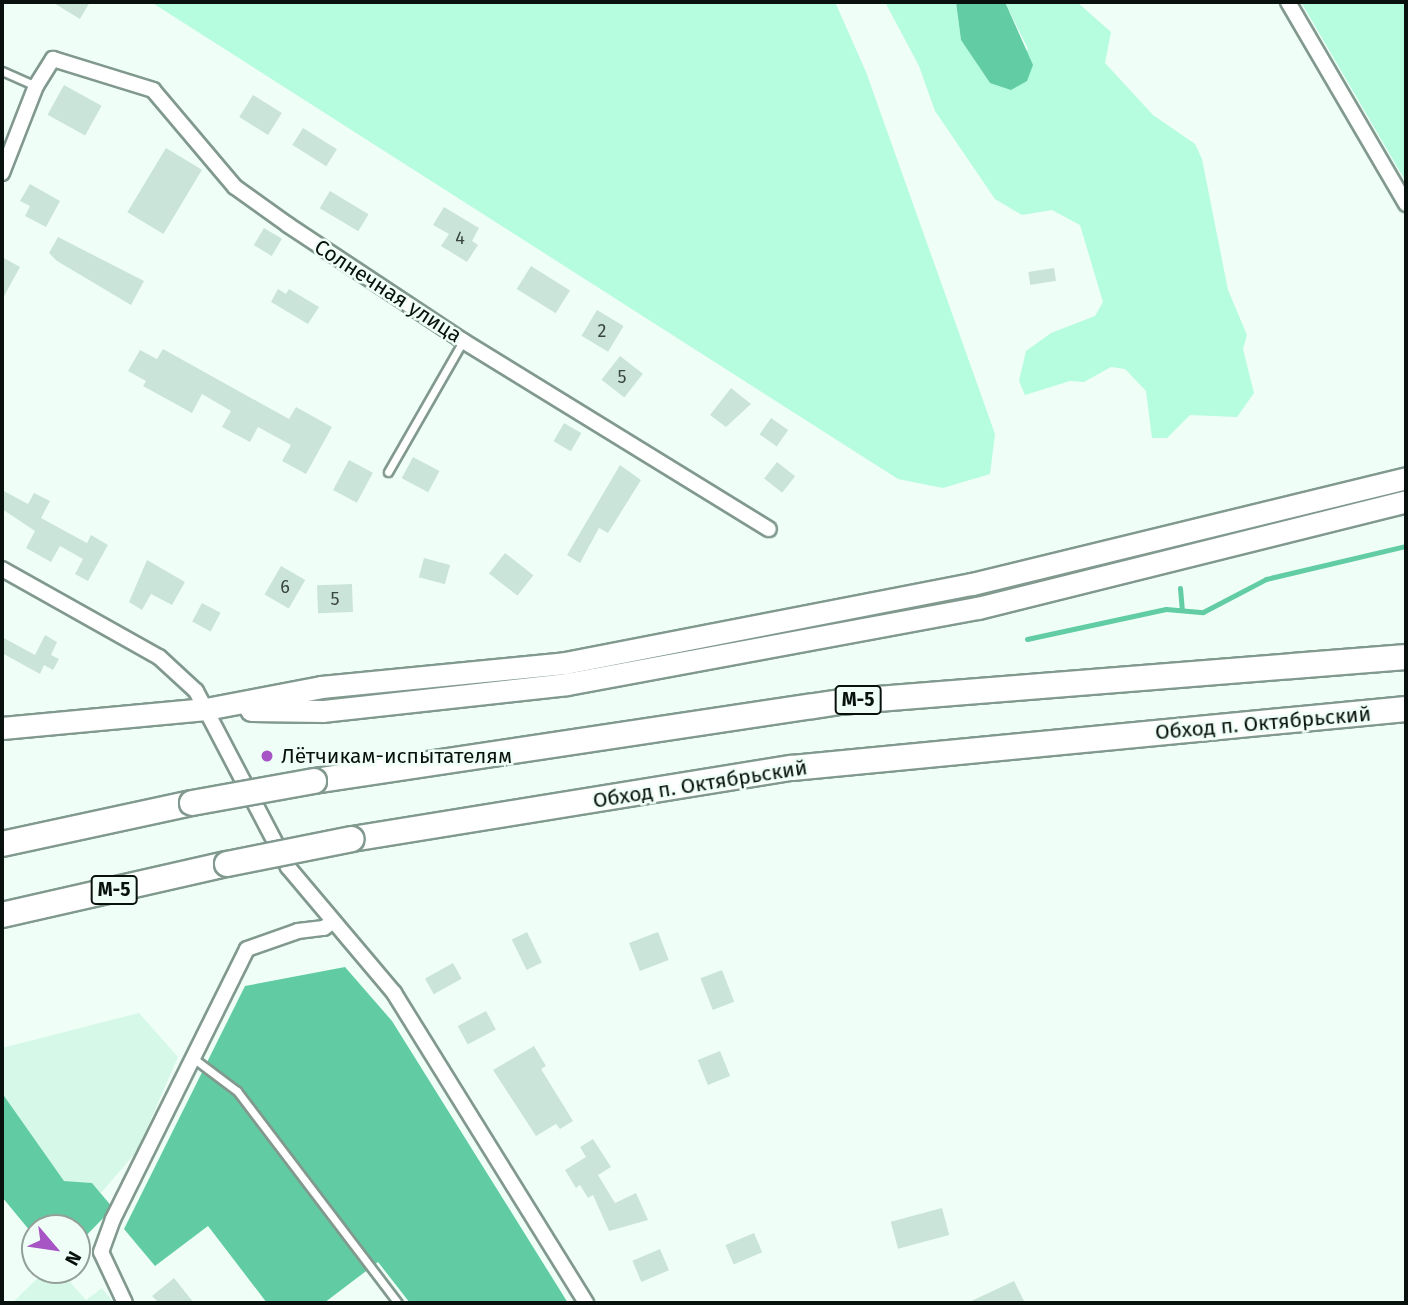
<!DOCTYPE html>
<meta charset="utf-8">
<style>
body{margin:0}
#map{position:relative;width:1408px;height:1305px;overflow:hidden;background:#effff8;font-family:"Fira Sans",sans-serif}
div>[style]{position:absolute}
.built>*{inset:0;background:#d5f8e8}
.green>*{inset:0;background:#b6fcde}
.forest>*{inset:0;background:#61cca4}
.water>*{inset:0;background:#62cca5}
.stream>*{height:5px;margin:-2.5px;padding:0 2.5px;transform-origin:2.5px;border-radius:2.5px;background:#62cca5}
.building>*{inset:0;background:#cbe4d9;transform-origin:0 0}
.roads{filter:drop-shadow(2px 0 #81998e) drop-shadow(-2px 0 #81998e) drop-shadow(0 2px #81998e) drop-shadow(0 -2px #81998e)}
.lane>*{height:7px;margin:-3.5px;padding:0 3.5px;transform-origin:3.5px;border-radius:3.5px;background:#fff}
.street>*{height:14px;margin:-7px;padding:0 7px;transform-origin:7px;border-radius:7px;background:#fff}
.primary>*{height:21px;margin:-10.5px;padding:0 10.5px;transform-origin:10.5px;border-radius:10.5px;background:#fff}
.highway>*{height:24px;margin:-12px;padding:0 12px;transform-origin:12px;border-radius:12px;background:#fff}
.bridges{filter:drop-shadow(2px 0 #81998e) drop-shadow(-2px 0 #81998e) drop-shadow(0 2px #81998e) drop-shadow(0 -2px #81998e)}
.highway-bridge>*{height:24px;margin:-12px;padding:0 12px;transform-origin:12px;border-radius:12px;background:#fff}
.dots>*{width:19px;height:19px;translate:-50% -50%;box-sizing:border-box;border:4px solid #effff8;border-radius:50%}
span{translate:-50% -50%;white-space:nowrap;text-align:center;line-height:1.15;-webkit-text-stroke:5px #effff8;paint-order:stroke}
.number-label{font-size:18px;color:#394640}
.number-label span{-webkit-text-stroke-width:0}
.shield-label span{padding:2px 5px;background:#effff8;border:2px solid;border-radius:5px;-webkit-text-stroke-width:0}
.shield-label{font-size:19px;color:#08110d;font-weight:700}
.street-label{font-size:21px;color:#08110d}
.poi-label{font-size:21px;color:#08110d}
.left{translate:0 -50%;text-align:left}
.frame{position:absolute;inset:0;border:4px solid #08110d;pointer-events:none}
.north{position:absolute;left:21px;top:1214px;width:70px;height:70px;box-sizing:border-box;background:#effff8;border:2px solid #93a09a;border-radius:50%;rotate:119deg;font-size:19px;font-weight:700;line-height:28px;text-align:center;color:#08110d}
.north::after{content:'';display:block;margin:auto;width:24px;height:32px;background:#a754c4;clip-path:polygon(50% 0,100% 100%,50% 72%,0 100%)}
</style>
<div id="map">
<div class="built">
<div style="clip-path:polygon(139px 1013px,178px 1057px,137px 1151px,101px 1193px,92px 1183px,64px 1181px,2px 1093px,2px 1048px)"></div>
<div style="clip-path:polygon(46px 1270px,59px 1270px,86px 1300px,102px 1288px,114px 1303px,12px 1303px)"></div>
</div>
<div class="green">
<div style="clip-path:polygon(151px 2px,835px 2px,866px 72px,995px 434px,990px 474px,943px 488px,898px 479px)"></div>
<div style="clip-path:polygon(885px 2px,956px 2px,961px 40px,990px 83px,1028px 49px,1005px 2px,1077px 2px,1111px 32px,1105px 63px,1153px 115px,1195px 144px,1202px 159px,1228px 290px,1247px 335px,1243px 349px,1254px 393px,1237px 417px,1190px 415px,1167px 438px,1152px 438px,1146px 391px,1125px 369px,1111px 367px,1084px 382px,1070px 381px,1025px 395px,1019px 381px,1026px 351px,1051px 333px,1095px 316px,1103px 302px,1080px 225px,1052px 210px,1022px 215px,995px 199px,935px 111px,919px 66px)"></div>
<div style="clip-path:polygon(1301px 2px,1406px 2px,1406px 182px)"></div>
</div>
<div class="forest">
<div style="clip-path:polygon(345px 967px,392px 1021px,568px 1303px,410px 1303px,378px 1262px,324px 1303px,267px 1303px,208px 1226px,155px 1266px,124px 1229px,245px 986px)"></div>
<div style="clip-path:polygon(2px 1093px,64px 1181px,92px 1183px,113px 1208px,77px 1245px,77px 1228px,35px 1228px,35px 1237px,2px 1197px)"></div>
</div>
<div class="water">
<div style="clip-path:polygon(956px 2px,1005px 2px,1033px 65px,1027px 81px,1011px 90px,990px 83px,961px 40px)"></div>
</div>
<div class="stream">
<div style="left:1180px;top:588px;width:22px;rotate:85deg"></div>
<div style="left:1027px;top:639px;width:142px;rotate:-12.2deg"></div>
<div style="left:1166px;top:609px;width:37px;rotate:5deg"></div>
<div style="left:1203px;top:612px;width:71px;rotate:-27.6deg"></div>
<div style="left:1266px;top:579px;width:144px;rotate:-13.3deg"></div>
</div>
<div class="building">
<div style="clip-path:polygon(52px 2px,90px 2px,80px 19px)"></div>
<div style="left:64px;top:85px;width:43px;height:34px;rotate:29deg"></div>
<div style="left:253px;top:95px;width:34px;height:26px;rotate:32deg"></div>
<div style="left:303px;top:128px;width:40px;height:20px;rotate:32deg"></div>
<div style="left:166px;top:148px;width:42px;height:75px;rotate:31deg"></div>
<div style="clip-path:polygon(30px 184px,60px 201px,46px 227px,25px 216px,30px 206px,20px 201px)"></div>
<div style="left:330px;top:191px;width:45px;height:20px;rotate:31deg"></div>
<div style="clip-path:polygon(444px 207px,479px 228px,472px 241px,478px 245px,467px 262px,441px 246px,449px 234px,433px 225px)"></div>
<div style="left:264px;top:228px;width:21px;height:20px;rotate:31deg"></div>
<div style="clip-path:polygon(58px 237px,144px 281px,131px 305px,57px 261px,49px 253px)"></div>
<div style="clip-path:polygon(2px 257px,20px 267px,2px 300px)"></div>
<div style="left:531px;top:266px;width:46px;height:27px;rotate:32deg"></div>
<div style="left:1054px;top:268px;width:13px;height:26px;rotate:81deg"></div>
<div style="clip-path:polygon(278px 289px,286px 294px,289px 289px,319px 307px,308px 324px,271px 302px)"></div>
<div style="left:597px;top:310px;width:31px;height:30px;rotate:31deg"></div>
<div style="clip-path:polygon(163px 349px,289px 419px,296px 407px,332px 427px,306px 474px,282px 461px,291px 445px,258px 427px,250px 442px,222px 427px,231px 411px,202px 394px,192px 413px,143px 386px,146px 381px,128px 371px,140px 350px,157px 359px)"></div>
<div style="left:620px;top:356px;width:29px;height:30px;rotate:38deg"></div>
<div style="clip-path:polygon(731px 388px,751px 404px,726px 427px,710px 415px)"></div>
<div style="left:771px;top:418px;width:21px;height:20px;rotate:35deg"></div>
<div style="left:564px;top:423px;width:20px;height:21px;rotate:30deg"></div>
<div style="left:413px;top:457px;width:30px;height:24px;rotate:28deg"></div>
<div style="left:349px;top:460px;width:27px;height:34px;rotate:28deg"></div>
<div style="left:777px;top:462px;width:23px;height:21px;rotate:38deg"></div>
<div style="clip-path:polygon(620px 465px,641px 480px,608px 533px,599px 528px,580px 563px,567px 555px)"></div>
<div style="clip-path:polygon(2px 490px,28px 504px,34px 493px,50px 501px,41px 518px,87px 543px,91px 535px,108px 545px,88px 581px,75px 574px,83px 559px,60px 546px,51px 562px,26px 548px,35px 531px,2px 509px)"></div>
<div style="left:505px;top:553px;width:36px;height:26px;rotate:38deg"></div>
<div style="left:424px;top:558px;width:27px;height:20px;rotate:15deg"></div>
<div style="clip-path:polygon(147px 560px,185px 582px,172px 605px,151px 594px,142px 610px,129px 602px)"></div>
<div style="left:281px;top:566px;width:28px;height:33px;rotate:30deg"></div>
<div style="left:352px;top:584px;width:28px;height:35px;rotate:88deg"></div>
<div style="left:202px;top:603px;width:21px;height:21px;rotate:28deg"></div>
<div style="clip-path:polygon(45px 635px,57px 642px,51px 655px,59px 659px,53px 670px,44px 665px,40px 674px,2px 653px,2px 637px,35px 655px)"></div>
<div style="left:527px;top:932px;width:34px;height:17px;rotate:64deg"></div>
<div style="left:658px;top:932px;width:30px;height:31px;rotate:69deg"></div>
<div style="left:453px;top:963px;width:18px;height:32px;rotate:61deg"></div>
<div style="left:722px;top:970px;width:34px;height:23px;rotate:69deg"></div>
<div style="left:486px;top:1011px;width:21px;height:32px;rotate:62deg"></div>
<div style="clip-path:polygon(534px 1046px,546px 1066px,541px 1069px,573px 1121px,560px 1129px,556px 1124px,536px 1136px,493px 1070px)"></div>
<div style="left:720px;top:1051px;width:27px;height:24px;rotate:68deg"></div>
<div style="clip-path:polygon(593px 1139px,611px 1167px,598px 1175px,615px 1203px,636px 1193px,648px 1220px,609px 1231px,593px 1195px,588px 1198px,580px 1185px,576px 1188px,565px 1170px,586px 1157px,580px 1147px)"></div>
<div style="left:942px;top:1208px;width:28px;height:53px;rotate:75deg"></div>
<div style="left:754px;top:1233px;width:21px;height:31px;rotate:67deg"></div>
<div style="left:660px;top:1249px;width:23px;height:30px;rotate:67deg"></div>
<div style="clip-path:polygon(174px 1278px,194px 1303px,159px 1303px,152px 1296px)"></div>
<div style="clip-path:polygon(1014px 1281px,1025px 1303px,967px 1303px)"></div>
</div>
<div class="roads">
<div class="lane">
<div style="left:2px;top:71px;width:37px;rotate:24deg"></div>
<div style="left:388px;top:472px;width:151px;rotate:-60.2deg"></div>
<div style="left:193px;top:1058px;width:55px;rotate:36.9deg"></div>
<div style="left:237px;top:1091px;width:266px;rotate:52.8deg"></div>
</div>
<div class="street">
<div style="left:1288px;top:2px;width:234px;rotate:59.7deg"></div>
<div style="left:2px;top:173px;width:93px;rotate:-68.7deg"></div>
<div style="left:36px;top:86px;width:32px;rotate:-58deg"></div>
<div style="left:53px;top:59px;width:105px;rotate:17.2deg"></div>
<div style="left:153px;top:90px;width:127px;rotate:49.8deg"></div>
<div style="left:235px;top:187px;width:65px;rotate:35.6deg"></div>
<div style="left:288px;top:225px;width:210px;rotate:33.5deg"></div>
<div style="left:463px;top:341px;width:359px;rotate:31.6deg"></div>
<div style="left:2px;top:569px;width:180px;rotate:29.3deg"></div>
<div style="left:159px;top:657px;width:50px;rotate:42.6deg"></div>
<div style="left:196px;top:691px;width:199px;rotate:62.4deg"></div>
<div style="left:288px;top:867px;width:165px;rotate:49.9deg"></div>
<div style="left:394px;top:993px;width:365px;rotate:58.2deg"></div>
<div style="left:125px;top:1303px;width:56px;rotate:-115.2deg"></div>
<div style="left:101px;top:1252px;width:35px;rotate:-70deg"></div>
<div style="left:113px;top:1219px;width:301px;rotate:-63.6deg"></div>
<div style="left:247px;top:949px;width:54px;rotate:-19.4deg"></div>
<div style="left:298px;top:931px;width:26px;rotate:-7deg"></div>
<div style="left:324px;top:928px;width:11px;rotate:-38deg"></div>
</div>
<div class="primary">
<div style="left:251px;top:710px;width:72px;rotate:0.8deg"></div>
<div style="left:323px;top:711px;width:245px;rotate:-6.3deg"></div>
<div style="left:567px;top:684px;width:418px;rotate:-10.5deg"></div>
<div style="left:978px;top:608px;width:441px;rotate:-14deg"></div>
<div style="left:2px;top:728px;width:205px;rotate:-5.3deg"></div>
<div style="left:206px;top:709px;width:117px;rotate:-10.8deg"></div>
<div style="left:321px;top:687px;width:245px;rotate:-5.6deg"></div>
<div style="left:565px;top:663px;width:415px;rotate:-11deg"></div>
<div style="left:972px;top:584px;width:447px;rotate:-13.7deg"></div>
</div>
<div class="highway">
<div style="left:314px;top:781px;width:532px;rotate:-8.54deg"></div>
<div style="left:840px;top:702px;width:568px;rotate:-4.55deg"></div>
<div style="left:352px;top:839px;width:446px;rotate:-9.2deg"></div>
<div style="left:792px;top:768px;width:617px;rotate:-5.49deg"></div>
<div style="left:2px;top:844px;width:194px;rotate:-12.2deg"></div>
<div style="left:2px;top:915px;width:231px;rotate:-12.8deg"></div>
</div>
</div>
<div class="bridges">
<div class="highway-bridge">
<div style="left:192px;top:803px;width:124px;rotate:-10.2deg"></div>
<div style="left:227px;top:864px;width:127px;rotate:-11.3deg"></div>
</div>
</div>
<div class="dots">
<div style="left:267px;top:756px;background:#a754c4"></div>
</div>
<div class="number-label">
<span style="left:460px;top:238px">4</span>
<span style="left:602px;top:331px">2</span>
<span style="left:622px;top:377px">5</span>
<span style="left:285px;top:587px">6</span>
<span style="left:335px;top:599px">5</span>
</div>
<div class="shield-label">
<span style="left:858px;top:700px">М-5</span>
<span style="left:114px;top:890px">М-5</span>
</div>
<div class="street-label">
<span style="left:388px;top:291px;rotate:33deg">Солнечная улица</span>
<span style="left:1263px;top:723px;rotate:-5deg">Обход п. Октябрьский</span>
<span style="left:700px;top:784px;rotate:-9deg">Обход п. Октябрьский</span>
</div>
<div class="poi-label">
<span class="left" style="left:281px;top:756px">Лётчикам-испытателям</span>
</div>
<div class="frame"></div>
<div class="north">N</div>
</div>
